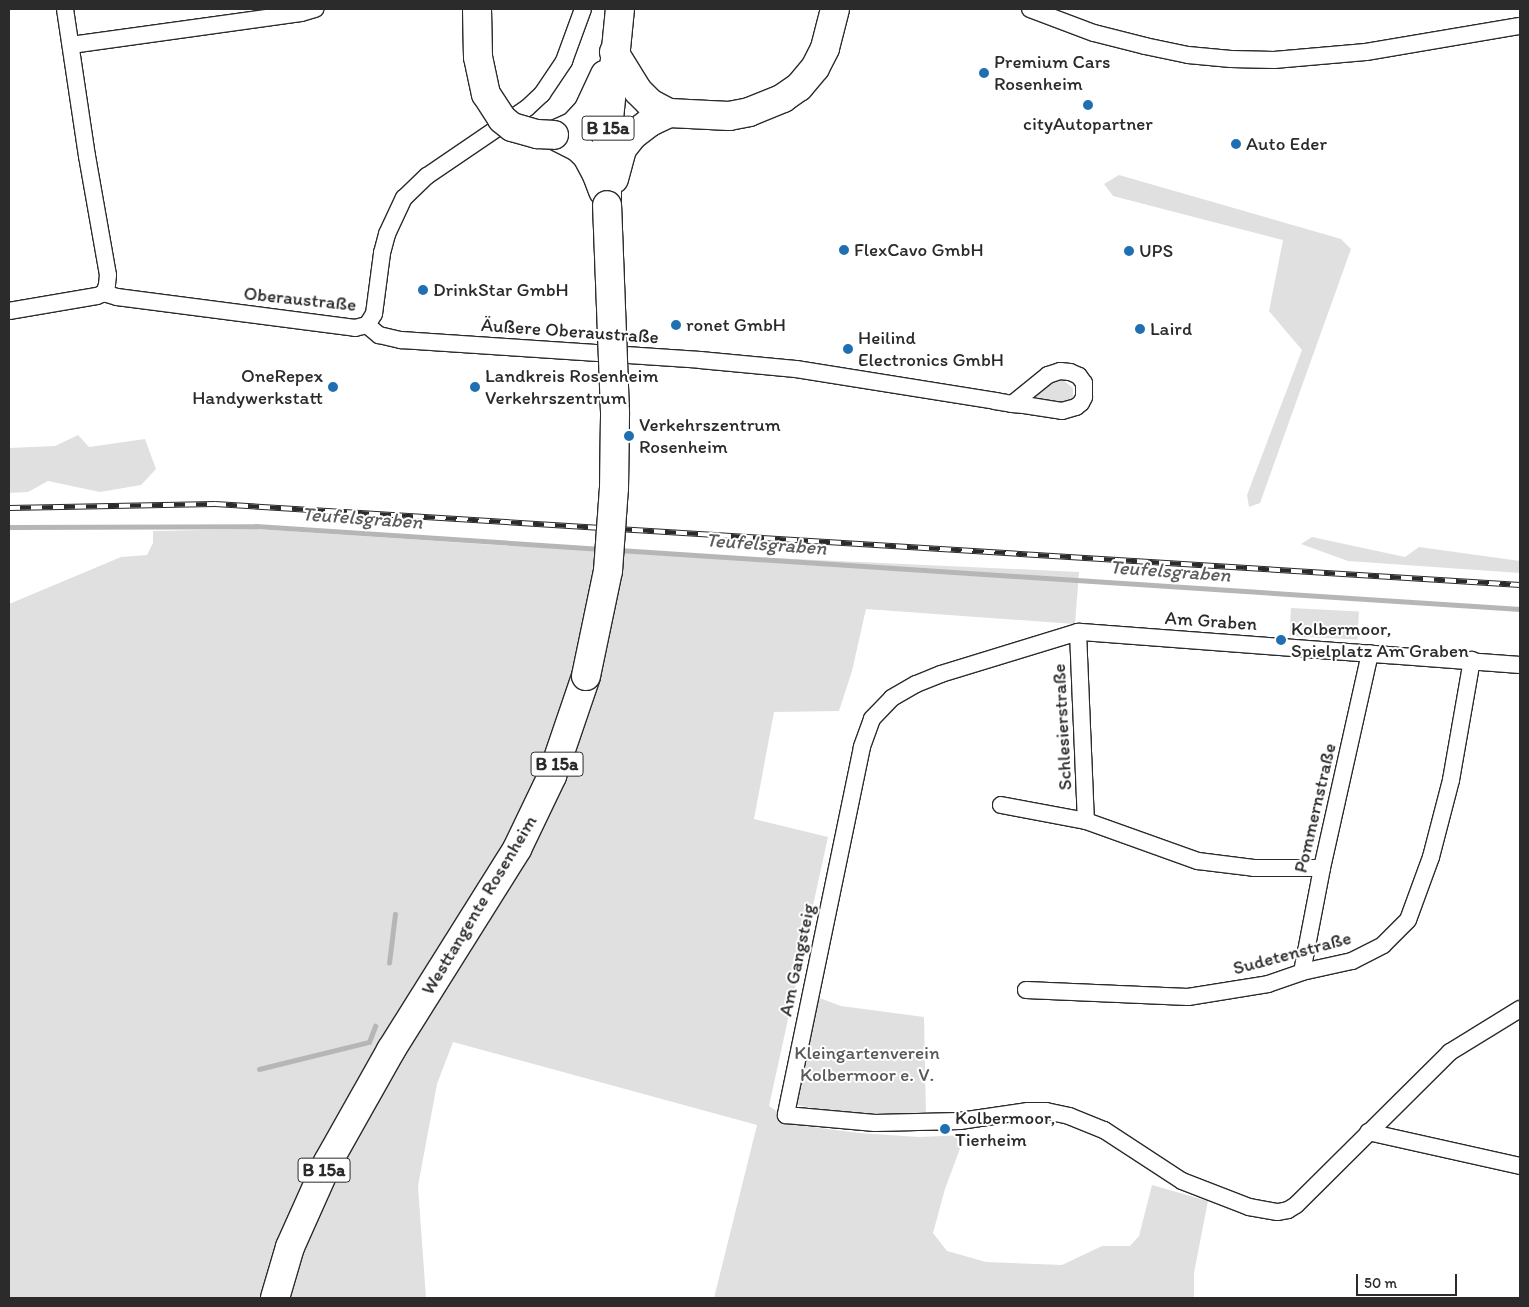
<!DOCTYPE html>
<meta charset="utf-8">
<style>
body{margin:0}
#map{position:relative;width:1529px;height:1307px;overflow:hidden;background:#fff;font-family:Itim,sans-serif}
div>[style]{position:absolute}
.green>*{inset:0;background:#e0e0e0;transform-origin:0 0}
.stream>*{height:4.5px;margin:-2.25px;padding:0 2.25px;transform-origin:2.25px;border-radius:2.25px;background:#b6b6b6}
.roads{filter:drop-shadow(1px 0 #2b2b2b) drop-shadow(-1px 0 #2b2b2b) drop-shadow(0 1px #2b2b2b) drop-shadow(0 -1px #2b2b2b)}
.street>*{height:16px;margin:-8px;padding:0 8px;transform-origin:8px;border-radius:8px;background:#fff}
.highway>*{height:28px;margin:-14px;padding:0 14px;transform-origin:14px;border-radius:14px;background:#fff}
.rail>*{height:5.5px;margin-top:-2.75px;transform-origin:0;background:repeating-linear-gradient(90deg,#fff 0 11px,#2b2b2b 0 22px);box-sizing:border-box;border-block:1px solid #2b2b2b}
.bridges{filter:drop-shadow(1px 0 #2b2b2b) drop-shadow(-1px 0 #2b2b2b) drop-shadow(0 1px #2b2b2b) drop-shadow(0 -1px #2b2b2b)}
.highway-bridge>*{height:28px;margin:-14px;padding:0 14px;transform-origin:14px;border-radius:14px;background:#fff}
.dots>*{width:14px;height:14px;translate:-50% -50%;box-sizing:border-box;border:2px solid #fff;border-radius:50%}
span{translate:-50% -50%;white-space:nowrap;text-align:center;line-height:1.15;-webkit-text-stroke:4px #fff;paint-order:stroke}
.shield-label span{padding:1px 4px;background:#fff;border:1px solid;border-radius:4px;-webkit-text-stroke-width:0}
.shield-label{font-size:18px;color:#2b2b2b;font-weight:700}
.poi-label{font-size:19px;color:#2b2b2b}
.left{translate:0 -50%;text-align:left}
.right{translate:-100% -50%;text-align:right}
.street-label{font-size:19px;color:#2b2b2b}
.park-label{font-size:19px;color:#585858}
.water-label{font-size:20px;color:#5c5c5c;font-style:italic}
.frame{position:absolute;inset:0;border:10px solid #2b2b2b;pointer-events:none}
.scale{position:absolute;left:1356px;top:1274px;width:101px;height:22px;box-sizing:border-box;border:2px solid #2b2b2b;border-top:0;padding-left:6px;font-size:15px;line-height:18px;white-space:nowrap;color:#2b2b2b;-webkit-text-stroke:4px #fff;paint-order:stroke}
</style>
<div id="map">
<div class="green">
<div style="clip-path:polygon(1119px 175px,1341px 239px,1351px 249px,1260px 503px,1249px 507px,1247px 495px,1302px 350px,1269px 311px,1283px 240px,1113px 196px,1104px 184px)"></div>
<div style="clip-path:polygon(1057px 381px,1064px 381px,1073px 388px,1073px 396px,1068px 402px,1061px 404px,1037px 399px,1035px 396px,1050px 383px)"></div>
<div style="clip-path:polygon(78px 435px,89px 447px,145px 439px,156px 469px,141px 485px,100px 492px,48px 481px,28px 492px,9px 493px,9px 448px,55px 446px)"></div>
<div style="clip-path:polygon(256px 529px,510px 546px,1079px 572px,1075px 624px,866px 609px,852px 671px,839px 711px,774px 712px,754px 819px,828px 837px,769px 1106px,797px 1125px,859px 1133px,919px 1137px,965px 1135px,945px 1189px,933px 1233px,947px 1251px,986px 1262px,1062px 1265px,1102px 1246px,1130px 1246px,1139px 1236px,1152px 1185px,1208px 1201px,1194px 1273px,1194px 1298px,714px 1298px,757px 1125px,453px 1042px,437px 1084px,418px 1186px,426px 1298px,9px 1298px,9px 604px,121px 557px,147px 555px,153px 543px,153px 531px)"></div>
<div style="clip-path:polygon(1312px 537px,1405px 557px,1419px 547px,1520px 561px,1520px 573px,1348px 561px,1301px 544px)"></div>
<div style="left:1291px;top:608px;width:68px;height:28px;rotate:3deg"></div>
<div style="clip-path:polygon(817px 997px,841px 1006px,924px 1017px,926px 1115px,894px 1118px,837px 1113px,797px 1105px)"></div>
</div>
<div class="stream">
<div style="left:9px;top:527px;width:247px;rotate:-0.2deg"></div>
<div style="left:256px;top:526px;width:346px;rotate:3.8deg"></div>
<div style="left:619px;top:550px;width:903px;rotate:3.75deg"></div>
<div style="left:389px;top:963px;width:49px;rotate:-83deg"></div>
<div style="left:259px;top:1069px;width:113px;rotate:-13.8deg"></div>
<div style="left:369px;top:1042px;width:17px;rotate:-69deg"></div>
</div>
<div class="roads">
<div class="street">
<div style="left:65px;top:9px;width:149px;rotate:81.5deg"></div>
<div style="left:87px;top:156px;width:121px;rotate:80deg"></div>
<div style="left:108px;top:275px;width:10px;rotate:96deg"></div>
<div style="left:107px;top:285px;width:9px;rotate:111deg"></div>
<div style="left:1030px;top:9px;width:68px;rotate:20.6deg"></div>
<div style="left:1094px;top:33px;width:53px;rotate:14.3deg"></div>
<div style="left:1145px;top:46px;width:44px;rotate:11.8deg"></div>
<div style="left:1188px;top:55px;width:43px;rotate:5.3deg"></div>
<div style="left:1231px;top:59px;width:43px;rotate:1.3deg"></div>
<div style="left:1274px;top:60px;width:92px;rotate:-5deg"></div>
<div style="left:1366px;top:52px;width:156px;rotate:-9.6deg"></div>
<div style="left:71px;top:45px;width:232px;rotate:-7.9deg"></div>
<div style="left:301px;top:13px;width:15px;rotate:-16deg"></div>
<div style="left:9px;top:311px;width:89px;rotate:-9.7deg"></div>
<div style="left:97px;top:296px;width:8px;rotate:-23deg"></div>
<div style="left:104px;top:293px;width:14px;rotate:17deg"></div>
<div style="left:117px;top:297px;width:240px;rotate:7.4deg"></div>
<div style="left:355px;top:328px;width:12px;rotate:-14deg"></div>
<div style="left:367px;top:325px;width:13px;rotate:-58deg"></div>
<div style="left:374px;top:314px;width:62px;rotate:-82.5deg"></div>
<div style="left:382px;top:253px;width:20px;rotate:-75deg"></div>
<div style="left:387px;top:234px;width:40px;rotate:-65deg"></div>
<div style="left:404px;top:198px;width:32px;rotate:-44deg"></div>
<div style="left:427px;top:176px;width:121px;rotate:-34.2deg"></div>
<div style="left:527px;top:108px;width:21px;rotate:-43deg"></div>
<div style="left:542px;top:94px;width:40px;rotate:-56deg"></div>
<div style="left:564px;top:61px;width:55px;rotate:-69.9deg"></div>
<div style="left:367px;top:325px;width:16px;rotate:40deg"></div>
<div style="left:379px;top:335px;width:23px;rotate:13deg"></div>
<div style="left:401px;top:340px;width:300px;rotate:3.8deg"></div>
<div style="left:700px;top:360px;width:96px;rotate:5.4deg"></div>
<div style="left:796px;top:369px;width:202px;rotate:9.1deg"></div>
<div style="left:995px;top:401px;width:17px;rotate:10deg"></div>
<div style="left:1012px;top:404px;width:12px;rotate:5deg"></div>
<div style="left:1024px;top:405px;width:38px;rotate:9deg"></div>
<div style="left:1062px;top:411px;width:15px;rotate:-16deg"></div>
<div style="left:1076px;top:407px;width:6px;rotate:-39deg"></div>
<div style="left:1081px;top:403px;width:7px;rotate:-63deg"></div>
<div style="left:1084px;top:397px;width:14px;rotate:-90deg"></div>
<div style="left:1084px;top:383px;width:9px;rotate:-126deg"></div>
<div style="left:1079px;top:376px;width:10px;rotate:-156deg"></div>
<div style="left:1070px;top:372px;width:10px;rotate:-174deg"></div>
<div style="left:1060px;top:371px;width:13px;rotate:162deg"></div>
<div style="left:1048px;top:375px;width:46px;rotate:141.1deg"></div>
<div style="left:1078px;top:632px;width:189px;rotate:87.6deg"></div>
<div style="left:1086px;top:821px;width:119px;rotate:19.7deg"></div>
<div style="left:1198px;top:861px;width:56px;rotate:7.1deg"></div>
<div style="left:1254px;top:868px;width:68px"></div>
<div style="left:1520px;top:665px;width:443px;rotate:-175.7deg"></div>
<div style="left:1078px;top:632px;width:143px;rotate:163deg"></div>
<div style="left:941px;top:674px;width:27px;rotate:158deg"></div>
<div style="left:916px;top:684px;width:28px;rotate:150deg"></div>
<div style="left:892px;top:698px;width:29px;rotate:134deg"></div>
<div style="left:872px;top:719px;width:30px;rotate:110deg"></div>
<div style="left:862px;top:747px;width:376px;rotate:101.7deg"></div>
<div style="left:786px;top:1115px;width:89px;rotate:5.1deg"></div>
<div style="left:875px;top:1123px;width:85px;rotate:-1.3deg"></div>
<div style="left:960px;top:1121px;width:69px;rotate:-8.4deg"></div>
<div style="left:1028px;top:1111px;width:18px"></div>
<div style="left:1046px;top:1111px;width:24px;rotate:12deg"></div>
<div style="left:1069px;top:1116px;width:38px;rotate:22deg"></div>
<div style="left:1104px;top:1130px;width:93px;rotate:33.2deg"></div>
<div style="left:1182px;top:1181px;width:72px;rotate:21.2deg"></div>
<div style="left:1249px;top:1207px;width:29px;rotate:10deg"></div>
<div style="left:1278px;top:1212px;width:10px;rotate:-11deg"></div>
<div style="left:1288px;top:1210px;width:9px;rotate:-32deg"></div>
<div style="left:1296px;top:1205px;width:217px;rotate:-44.8deg"></div>
<div style="left:1450px;top:1052px;width:82px;rotate:-31.6deg"></div>
<div style="left:1001px;top:805px;width:86px;rotate:10.7deg"></div>
<div style="left:1302px;top:972px;width:106px;rotate:-79.1deg"></div>
<div style="left:1322px;top:868px;width:220px;rotate:-77.4deg"></div>
<div style="left:1026px;top:990px;width:162px;rotate:2.5deg"></div>
<div style="left:1188px;top:997px;width:81px;rotate:-9.2deg"></div>
<div style="left:1268px;top:984px;width:36px;rotate:-19deg"></div>
<div style="left:1302px;top:972px;width:51px;rotate:-12.4deg"></div>
<div style="left:1352px;top:961px;width:35px;rotate:-27deg"></div>
<div style="left:1383px;top:945px;width:35px;rotate:-45deg"></div>
<div style="left:1408px;top:920px;width:67px;rotate:-69.9deg"></div>
<div style="left:1431px;top:857px;width:80px;rotate:-75.4deg"></div>
<div style="left:1451px;top:780px;width:122px;rotate:-80.1deg"></div>
<div style="left:1368px;top:1132px;width:156px;rotate:12.6deg"></div>
</div>
<div class="highway">
<div style="left:614px;top:52px;width:46px;rotate:58.4deg"></div>
<div style="left:638px;top:91px;width:17px;rotate:45deg"></div>
<div style="left:650px;top:103px;width:21px;rotate:28deg"></div>
<div style="left:669px;top:113px;width:60px;rotate:2.9deg"></div>
<div style="left:729px;top:116px;width:20px;rotate:-11deg"></div>
<div style="left:749px;top:112px;width:37px;rotate:-22deg"></div>
<div style="left:783px;top:98px;width:19px;rotate:-35deg"></div>
<div style="left:799px;top:87px;width:25px;rotate:-50deg"></div>
<div style="left:815px;top:68px;width:22px;rotate:-63deg"></div>
<div style="left:825px;top:48px;width:40px;rotate:-75.6deg"></div>
<div style="left:554px;top:135px;width:22px;rotate:-24deg"></div>
<div style="left:574px;top:126px;width:21px;rotate:-47deg"></div>
<div style="left:588px;top:111px;width:40px;rotate:-65deg"></div>
<div style="left:554px;top:135px;width:27px;rotate:27deg"></div>
<div style="left:578px;top:147px;width:13px;rotate:45deg"></div>
<div style="left:587px;top:156px;width:21px;rotate:62deg"></div>
<div style="left:597px;top:175px;width:17px;rotate:69deg"></div>
<div style="left:614px;top:179px;width:31px;rotate:-75deg"></div>
<div style="left:622px;top:149px;width:18px;rotate:-52deg"></div>
<div style="left:633px;top:135px;width:21px;rotate:-37deg"></div>
<div style="left:650px;top:122px;width:21px;rotate:-25deg"></div>
<div style="left:607px;top:205px;width:66px;rotate:-90deg"></div>
<div style="left:607px;top:139px;width:131px;rotate:-84.3deg"></div>
<div style="left:275px;top:1298px;width:53px;rotate:-73.6deg"></div>
<div style="left:290px;top:1247px;width:93px;rotate:-65.9deg"></div>
<div style="left:328px;top:1162px;width:129px;rotate:-60.6deg"></div>
<div style="left:391px;top:1050px;width:237px;rotate:-57.9deg"></div>
<div style="left:517px;top:849px;width:81px;rotate:-64.4deg"></div>
<div style="left:552px;top:776px;width:106px;rotate:-71.2deg"></div>
</div>
</div>
<div class="rail">
<div style="left:9px;top:508px;width:206px;rotate:-1.1deg"></div>
<div style="left:215px;top:504px;width:1308px;rotate:3.55deg"></div>
</div>
<div class="bridges">
<div class="highway-bridge">
<div style="left:477px;top:9px;width:48px;rotate:88.8deg"></div>
<div style="left:478px;top:57px;width:38px;rotate:78deg"></div>
<div style="left:486px;top:94px;width:30px;rotate:57deg"></div>
<div style="left:502px;top:119px;width:13px;rotate:39deg"></div>
<div style="left:512px;top:127px;width:26px;rotate:16deg"></div>
<div style="left:537px;top:134px;width:17px;rotate:3deg"></div>
<div style="left:586px;top:676px;width:107px;rotate:-78.2deg"></div>
<div style="left:608px;top:571px;width:83px;rotate:-85.9deg"></div>
<div style="left:614px;top:488px;width:76px;rotate:-89.2deg"></div>
<div style="left:615px;top:412px;width:207px;rotate:-92.2deg"></div>
</div>
</div>
<div class="dots">
<div style="left:984px;top:73px;background:#1f6fb2"></div>
<div style="left:1088px;top:105px;background:#1f6fb2"></div>
<div style="left:1236px;top:144px;background:#1f6fb2"></div>
<div style="left:844px;top:250px;background:#1f6fb2"></div>
<div style="left:1129px;top:251px;background:#1f6fb2"></div>
<div style="left:423px;top:290px;background:#1f6fb2"></div>
<div style="left:676px;top:325px;background:#1f6fb2"></div>
<div style="left:1140px;top:329px;background:#1f6fb2"></div>
<div style="left:848px;top:349px;background:#1f6fb2"></div>
<div style="left:333px;top:387px;background:#1f6fb2"></div>
<div style="left:475px;top:387px;background:#1f6fb2"></div>
<div style="left:629px;top:436px;background:#1f6fb2"></div>
<div style="left:1281px;top:640px;background:#1f6fb2"></div>
<div style="left:945px;top:1129px;background:#1f6fb2"></div>
</div>
<div class="shield-label">
<span style="left:608px;top:128px">B 15a</span>
<span style="left:557px;top:764px">B 15a</span>
<span style="left:324px;top:1170px">B 15a</span>
</div>
<div class="poi-label">
<span class="left" style="left:994px;top:73px">Premium Cars<br>Rosenheim</span>
<span style="left:1088px;top:124px">cityAutopartner</span>
<span class="left" style="left:1246px;top:144px">Auto Eder</span>
<span class="left" style="left:854px;top:250px">FlexCavo GmbH</span>
<span class="left" style="left:1139px;top:251px">UPS</span>
<span class="left" style="left:433px;top:290px">DrinkStar GmbH</span>
<span class="left" style="left:686px;top:325px">ronet GmbH</span>
<span class="left" style="left:1150px;top:329px">Laird</span>
<span class="left" style="left:858px;top:349px">Heilind<br>Electronics GmbH</span>
<span class="right" style="left:323px;top:387px">OneRepex<br>Handywerkstatt</span>
<span class="left" style="left:485px;top:387px">Landkreis Rosenheim<br>Verkehrszentrum</span>
<span class="left" style="left:639px;top:436px">Verkehrszentrum<br>Rosenheim</span>
<span class="left" style="left:1291px;top:640px">Kolbermoor,<br>Spielplatz Am Graben</span>
<span class="left" style="left:955px;top:1129px">Kolbermoor,<br>Tierheim</span>
</div>
<div class="street-label">
<span style="left:300px;top:299px;rotate:6deg">Oberaustraße</span>
<span style="left:570px;top:331px;rotate:4deg">Äußere Oberaustraße</span>
<span style="left:1211px;top:621px;rotate:4deg">Am Graben</span>
<span style="left:1062px;top:727px;rotate:-93deg">Schlesierstraße</span>
<span style="left:1315px;top:808px;rotate:-77deg">Pommernstraße</span>
<span style="left:479px;top:905px;rotate:-59deg">Westtangente Rosenheim</span>
<span style="left:1292px;top:953px;rotate:-15deg">Sudetenstraße</span>
<span style="left:797px;top:960px;rotate:-78deg">Am Gangsteig</span>
</div>
<div class="park-label">
<span style="left:867px;top:1064px">Kleingartenverein<br>Kolbermoor e. V.</span>
</div>
<div class="water-label">
<span style="left:362px;top:518px;rotate:4deg">Teufelsgraben</span>
<span style="left:766px;top:544px;rotate:4deg">Teufelsgraben</span>
<span style="left:1170px;top:571px;rotate:4deg">Teufelsgraben</span>
</div>
<div class="frame"></div>
<div class="scale">50 m</div>
</div>
